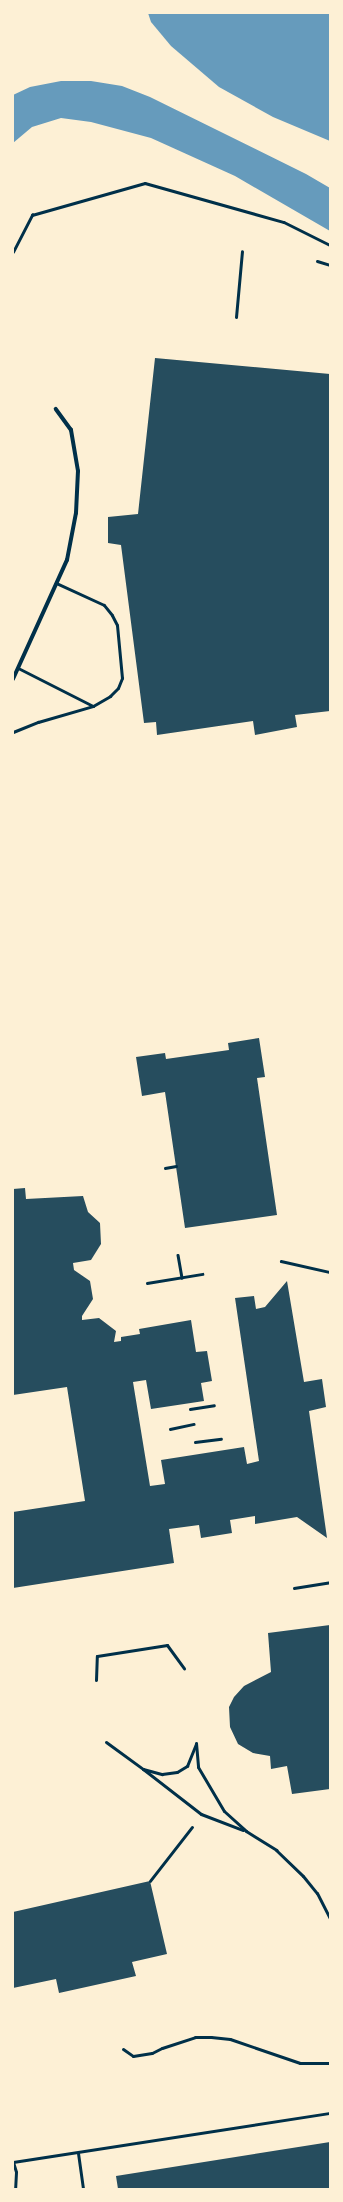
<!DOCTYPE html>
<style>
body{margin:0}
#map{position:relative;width:343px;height:2202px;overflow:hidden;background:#fdf0d5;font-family:"PT Sans",sans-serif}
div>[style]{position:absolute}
.water>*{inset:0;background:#669bbc}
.building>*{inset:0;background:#264d5e}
.path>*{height:2.5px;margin:-1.25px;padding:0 1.25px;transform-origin:1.25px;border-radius:1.25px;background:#003049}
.service>*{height:3px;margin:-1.5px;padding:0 1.5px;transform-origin:1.5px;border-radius:1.5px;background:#003049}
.minor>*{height:4px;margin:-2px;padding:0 2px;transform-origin:2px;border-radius:2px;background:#003049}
span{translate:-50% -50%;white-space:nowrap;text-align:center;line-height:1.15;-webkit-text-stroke:4px #fdf0d5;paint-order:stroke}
.frame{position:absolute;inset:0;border:14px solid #fdf0d5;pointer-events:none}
</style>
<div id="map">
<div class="water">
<div style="clip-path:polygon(148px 13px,330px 13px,330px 141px,273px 117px,219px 87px,171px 46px,151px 22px)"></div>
<div style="clip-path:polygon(61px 81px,91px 81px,122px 86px,150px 97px,306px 174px,330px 188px,330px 231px,235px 176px,151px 138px,91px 122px,61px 118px,32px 127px,13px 143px,13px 95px,30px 87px)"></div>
</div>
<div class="building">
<div style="clip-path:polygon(155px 358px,330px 374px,330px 711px,295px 715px,297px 727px,255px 735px,253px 721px,157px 735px,156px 722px,144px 723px,121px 545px,108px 543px,108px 517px,138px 514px)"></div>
<div style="clip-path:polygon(259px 1038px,265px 1077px,257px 1078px,277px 1215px,185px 1228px,165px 1092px,142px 1096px,136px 1057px,165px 1053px,166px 1059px,229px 1050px,228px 1043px)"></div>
<div style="clip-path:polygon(25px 1188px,26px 1199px,83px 1196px,88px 1212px,100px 1223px,101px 1244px,91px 1260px,73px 1263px,74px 1270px,90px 1281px,93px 1299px,82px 1316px,82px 1320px,99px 1318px,116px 1331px,114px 1342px,121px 1341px,121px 1337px,140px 1334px,139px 1329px,191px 1320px,196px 1352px,207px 1351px,212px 1381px,201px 1383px,204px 1401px,151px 1409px,146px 1380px,133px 1382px,150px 1486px,165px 1484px,161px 1460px,244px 1447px,247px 1464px,259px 1461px,235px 1298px,254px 1296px,256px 1309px,265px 1307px,287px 1281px,304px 1382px,322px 1379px,326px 1407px,309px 1411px,327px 1538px,297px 1517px,255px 1524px,255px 1516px,230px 1520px,232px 1533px,201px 1538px,199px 1525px,169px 1529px,174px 1563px,13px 1588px,13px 1512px,85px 1501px,67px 1387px,13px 1395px,13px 1189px)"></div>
<div style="clip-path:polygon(330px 1625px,330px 1789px,292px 1794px,287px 1766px,271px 1769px,270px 1756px,253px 1753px,238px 1744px,230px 1727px,229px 1707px,234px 1697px,244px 1686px,271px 1672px,268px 1633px)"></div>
<div style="clip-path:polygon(150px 1881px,167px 1954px,132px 1962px,136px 1976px,59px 1993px,56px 1979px,13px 1988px,13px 1912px)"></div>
<div style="clip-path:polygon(330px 2142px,330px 2189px,118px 2189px,116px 2176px)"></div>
</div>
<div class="path">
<div style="left:13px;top:252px;width:42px;rotate:-62.8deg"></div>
<div style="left:32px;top:215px;width:117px;rotate:-15.8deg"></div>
<div style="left:145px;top:183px;width:144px;rotate:15.7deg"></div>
<div style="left:284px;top:222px;width:51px;rotate:26.6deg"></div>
<div style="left:165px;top:1168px;width:11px;rotate:-10deg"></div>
<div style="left:178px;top:1255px;width:23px;rotate:80deg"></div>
<div style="left:281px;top:1261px;width:50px;rotate:12.7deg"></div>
<div style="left:147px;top:1283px;width:56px;rotate:-9.3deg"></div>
<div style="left:190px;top:1409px;width:24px;rotate:-9deg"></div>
<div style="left:170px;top:1429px;width:24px;rotate:-12deg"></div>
<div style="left:195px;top:1442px;width:26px;rotate:-7deg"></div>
<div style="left:294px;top:1588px;width:36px;rotate:-9deg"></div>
<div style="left:150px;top:1881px;width:68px;rotate:-52.1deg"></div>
</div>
<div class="service">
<div style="left:317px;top:261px;width:14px;rotate:17deg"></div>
<div style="left:236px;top:317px;width:66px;rotate:-84.8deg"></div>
<div style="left:18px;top:668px;width:84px;rotate:26.9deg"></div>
<div style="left:13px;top:732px;width:27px;rotate:-22deg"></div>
<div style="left:38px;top:722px;width:57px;rotate:-16.2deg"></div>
<div style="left:93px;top:706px;width:20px;rotate:-30deg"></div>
<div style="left:110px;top:696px;width:11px;rotate:-45deg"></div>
<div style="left:118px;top:688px;width:11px;rotate:-68deg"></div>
<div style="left:122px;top:678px;width:53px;rotate:-95.4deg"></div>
<div style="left:117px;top:625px;width:11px;rotate:-117deg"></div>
<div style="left:112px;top:615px;width:13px;rotate:-129deg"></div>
<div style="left:104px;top:605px;width:53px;rotate:-155.4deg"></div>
<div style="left:96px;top:1680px;width:24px;rotate:-88deg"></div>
<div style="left:97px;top:1656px;width:71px;rotate:-8.9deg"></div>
<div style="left:167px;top:1645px;width:29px;rotate:54deg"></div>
<div style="left:106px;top:1742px;width:46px;rotate:36.1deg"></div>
<div style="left:143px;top:1769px;width:20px;rotate:15deg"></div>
<div style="left:162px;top:1774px;width:15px;rotate:-8deg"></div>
<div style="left:177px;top:1772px;width:12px;rotate:-31deg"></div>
<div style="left:187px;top:1766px;width:24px;rotate:-68deg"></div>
<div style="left:196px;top:1743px;width:24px;rotate:85deg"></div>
<div style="left:198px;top:1767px;width:51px;rotate:59.4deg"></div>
<div style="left:224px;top:1811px;width:30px;rotate:42deg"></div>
<div style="left:246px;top:1831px;width:36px;rotate:32deg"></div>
<div style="left:276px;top:1850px;width:37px;rotate:44deg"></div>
<div style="left:303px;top:1876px;width:22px;rotate:51deg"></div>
<div style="left:317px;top:1893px;width:29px;rotate:63deg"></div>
<div style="left:143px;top:1769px;width:73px;rotate:37.8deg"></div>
<div style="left:201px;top:1814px;width:45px;rotate:20.9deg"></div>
<div style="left:123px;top:2049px;width:12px;rotate:35deg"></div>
<div style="left:133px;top:2056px;width:19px;rotate:-9deg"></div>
<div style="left:152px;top:2053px;width:11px;rotate:-27deg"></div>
<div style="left:162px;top:2048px;width:35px;rotate:-18deg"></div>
<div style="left:195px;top:2037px;width:16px"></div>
<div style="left:211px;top:2037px;width:19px;rotate:6deg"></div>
<div style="left:230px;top:2039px;width:74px;rotate:18.9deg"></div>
<div style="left:300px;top:2063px;width:30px"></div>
<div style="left:78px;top:2153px;width:36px;rotate:82deg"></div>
<div style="left:13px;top:2162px;width:321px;rotate:-8.8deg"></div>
<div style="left:13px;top:2162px;width:10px;rotate:73deg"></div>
<div style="left:16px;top:2172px;width:17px;rotate:93deg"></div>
</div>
<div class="minor">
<div style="left:13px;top:679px;width:131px;rotate:-65.6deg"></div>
<div style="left:67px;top:560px;width:48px;rotate:-79.2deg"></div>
<div style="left:76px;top:513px;width:42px;rotate:-87.3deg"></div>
<div style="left:78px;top:471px;width:42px;rotate:-99.7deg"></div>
<div style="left:71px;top:430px;width:26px;rotate:-126deg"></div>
</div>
<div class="frame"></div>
</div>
